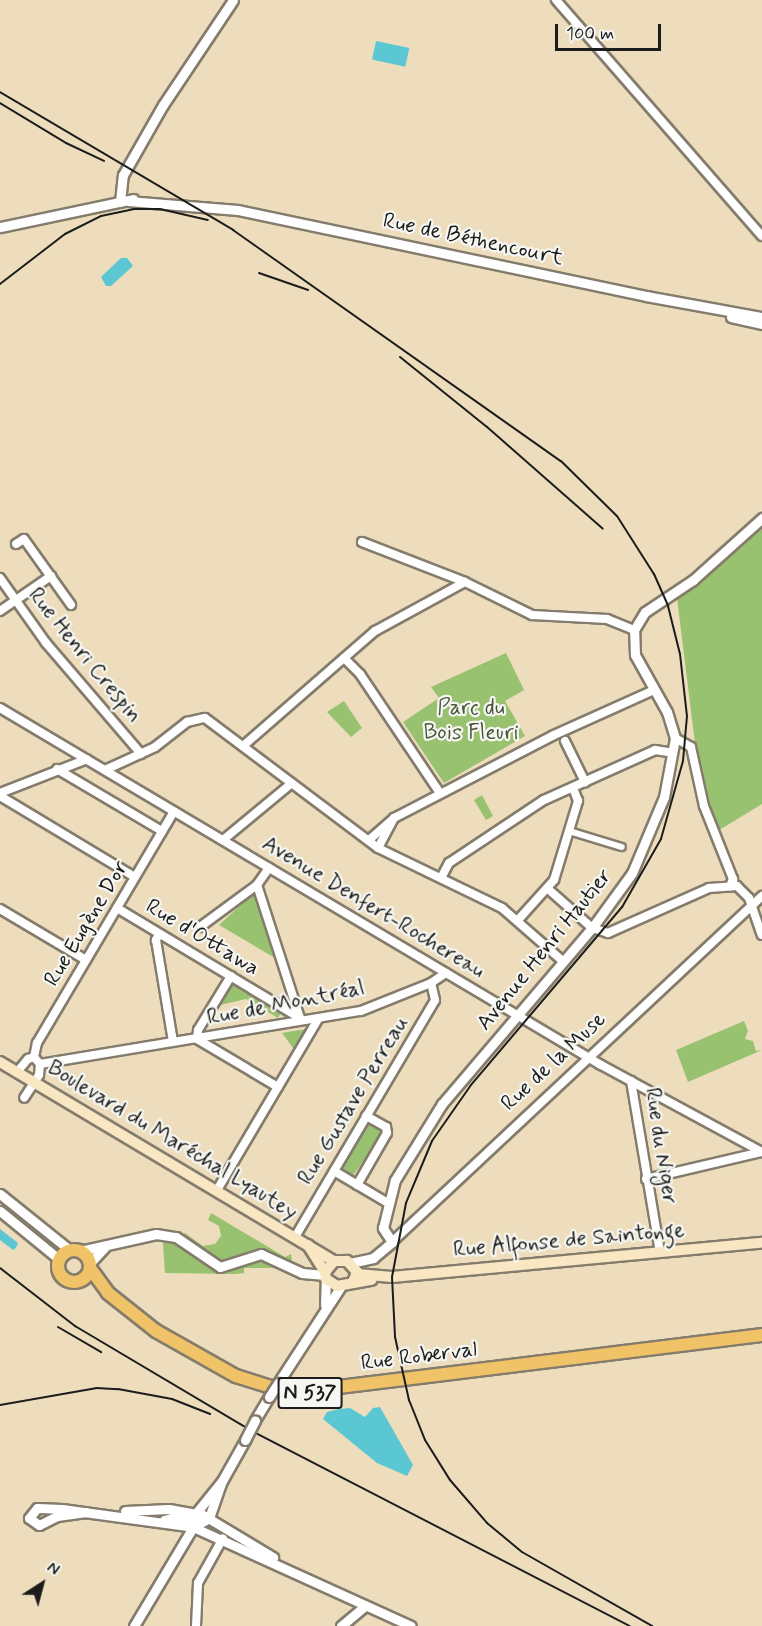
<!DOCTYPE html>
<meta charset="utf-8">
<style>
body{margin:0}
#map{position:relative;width:762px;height:1626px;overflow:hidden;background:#edddbc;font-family:Mynerve,sans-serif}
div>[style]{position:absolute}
.green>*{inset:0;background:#98c26f;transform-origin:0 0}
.water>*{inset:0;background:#5bc7d3;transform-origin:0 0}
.roads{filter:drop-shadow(2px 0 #847c6c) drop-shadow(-2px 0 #847c6c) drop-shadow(0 2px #847c6c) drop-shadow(0 -2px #847c6c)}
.pedestrian>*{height:6px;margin:-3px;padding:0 3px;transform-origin:3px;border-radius:3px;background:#fff}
.minor>*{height:8px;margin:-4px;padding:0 4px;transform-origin:4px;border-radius:4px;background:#fff}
.tertiary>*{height:9px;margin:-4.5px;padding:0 4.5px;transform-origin:4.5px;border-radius:4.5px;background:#fff}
.secondary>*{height:10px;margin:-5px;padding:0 5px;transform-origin:5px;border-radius:5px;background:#f9e7c3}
.primary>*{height:12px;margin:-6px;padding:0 6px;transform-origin:6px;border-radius:6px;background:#f1c369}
.primary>.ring{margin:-6px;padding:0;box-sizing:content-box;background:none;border:12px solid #f1c369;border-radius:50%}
.rail>*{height:2px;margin:-1px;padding:0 1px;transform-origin:1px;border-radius:1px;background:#1c1c1c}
.bridges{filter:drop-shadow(2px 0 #847c6c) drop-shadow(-2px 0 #847c6c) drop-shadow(0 2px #847c6c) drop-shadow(0 -2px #847c6c)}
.tertiary-bridge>*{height:9px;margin:-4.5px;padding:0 4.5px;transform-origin:4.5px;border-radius:4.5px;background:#fff}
span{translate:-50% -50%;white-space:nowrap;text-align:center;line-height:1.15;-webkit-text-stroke:4.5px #f6f6f2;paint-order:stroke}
.shield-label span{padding:2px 4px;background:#f6f6f2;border:2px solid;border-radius:4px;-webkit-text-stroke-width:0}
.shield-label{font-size:21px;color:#1c1c1c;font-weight:700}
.street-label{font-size:22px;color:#1c1c1c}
.park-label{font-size:22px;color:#475639}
.north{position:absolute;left:12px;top:1554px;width:60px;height:60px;-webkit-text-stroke:4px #f6f6f2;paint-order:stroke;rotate:36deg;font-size:16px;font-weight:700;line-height:24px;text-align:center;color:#1c1c1c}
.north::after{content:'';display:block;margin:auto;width:21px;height:27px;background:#1c1c1c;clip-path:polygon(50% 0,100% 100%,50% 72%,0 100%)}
.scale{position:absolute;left:555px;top:24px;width:106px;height:27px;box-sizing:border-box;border:3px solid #1c1c1c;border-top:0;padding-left:8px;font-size:18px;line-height:21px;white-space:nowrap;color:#1c1c1c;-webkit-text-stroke:4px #f6f6f2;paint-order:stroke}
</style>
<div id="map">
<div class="green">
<div style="clip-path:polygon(762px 524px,762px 804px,716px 832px,701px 792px,677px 598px)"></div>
<div style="clip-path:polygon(506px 653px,524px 690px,505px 701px,525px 736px,444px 783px,403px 722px,439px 698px,431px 687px)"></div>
<div style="clip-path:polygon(344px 701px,362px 728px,351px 737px,327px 712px)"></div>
<div style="clip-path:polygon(482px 795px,493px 816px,486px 820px,474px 800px)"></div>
<div style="clip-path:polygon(254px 893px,275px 958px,219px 925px)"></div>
<div style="clip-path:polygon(231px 981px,282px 1011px,278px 1018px,246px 999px,216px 1006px)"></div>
<div style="clip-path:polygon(744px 1021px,748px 1031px,745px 1039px,753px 1041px,756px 1051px,762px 1050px,688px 1082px,676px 1050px)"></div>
<div style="clip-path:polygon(309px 1029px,296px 1052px,282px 1033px,293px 1031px)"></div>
<div style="left:371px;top:1122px;width:16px;height:57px;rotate:35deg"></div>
<div style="clip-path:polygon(211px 1213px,285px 1257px,291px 1254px,292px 1260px,283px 1268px,244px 1268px,244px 1273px,236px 1274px,165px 1273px,163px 1243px,167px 1235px,180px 1239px,185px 1233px,203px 1246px,215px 1244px,221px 1236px,219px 1226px,208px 1220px)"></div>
</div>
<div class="water">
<div style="left:376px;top:41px;width:34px;height:19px;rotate:12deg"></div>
<div style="clip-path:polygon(121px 258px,127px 258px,133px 266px,111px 286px,106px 286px,101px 277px)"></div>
<div style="clip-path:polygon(0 1229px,18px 1243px,16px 1248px,13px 1250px,0 1240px)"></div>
<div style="clip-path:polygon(380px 1407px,413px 1465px,407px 1476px,377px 1463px,323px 1419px,327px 1412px,339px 1409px,350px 1408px,365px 1417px,373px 1408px)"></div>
</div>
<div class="roads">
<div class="pedestrian">
<div style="left:569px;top:831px;width:55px;rotate:16.8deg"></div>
</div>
<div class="minor">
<div style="left:556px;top:0;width:313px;rotate:48.9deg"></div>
<div style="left:362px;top:542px;width:110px;rotate:21.2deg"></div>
<div style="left:465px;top:582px;width:75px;rotate:26.2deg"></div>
<div style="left:532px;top:615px;width:75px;rotate:3.1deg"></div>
<div style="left:607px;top:619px;width:29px;rotate:22deg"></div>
<div style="left:16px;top:544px;width:9px;rotate:-32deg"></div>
<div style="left:24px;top:539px;width:81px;rotate:54.5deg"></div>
<div style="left:0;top:578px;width:80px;rotate:54.7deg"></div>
<div style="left:46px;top:643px;width:146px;rotate:49.4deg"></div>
<div style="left:0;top:611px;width:62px;rotate:-34.5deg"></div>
<div style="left:344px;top:658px;width:23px;rotate:45deg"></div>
<div style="left:360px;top:674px;width:143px;rotate:56.1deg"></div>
<div style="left:0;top:708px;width:699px;rotate:30.71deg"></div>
<div style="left:601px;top:1065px;width:183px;rotate:28.4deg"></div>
<div style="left:675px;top:738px;width:18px;rotate:29deg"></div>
<div style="left:691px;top:747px;width:60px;rotate:77.6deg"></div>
<div style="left:704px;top:806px;width:79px;rotate:68.3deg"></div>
<div style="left:733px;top:879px;width:8px;rotate:113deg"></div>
<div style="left:565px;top:741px;width:46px;rotate:64deg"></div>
<div style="left:243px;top:746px;width:175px;rotate:-41.1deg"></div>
<div style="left:375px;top:631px;width:102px;rotate:-28.6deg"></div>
<div style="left:57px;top:769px;width:122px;rotate:30.6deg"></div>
<div style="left:105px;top:770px;width:55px;rotate:-24.7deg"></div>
<div style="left:155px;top:747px;width:41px;rotate:-38deg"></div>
<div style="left:187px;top:722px;width:18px;rotate:-13deg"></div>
<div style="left:205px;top:718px;width:216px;rotate:36.9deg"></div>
<div style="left:378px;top:848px;width:138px;rotate:25.8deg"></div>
<div style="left:502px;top:908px;width:82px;rotate:41.1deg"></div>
<div style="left:0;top:793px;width:93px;rotate:-21.3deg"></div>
<div style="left:0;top:796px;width:157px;rotate:31deg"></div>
<div style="left:223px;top:840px;width:89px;rotate:-39.6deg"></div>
<div style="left:369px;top:840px;width:33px;rotate:-41deg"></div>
<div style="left:378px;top:848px;width:34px;rotate:-62deg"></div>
<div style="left:394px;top:818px;width:180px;rotate:-27.4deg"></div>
<div style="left:554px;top:735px;width:110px;rotate:-24.2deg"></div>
<div style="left:441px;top:878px;width:17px;rotate:-62deg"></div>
<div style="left:449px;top:863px;width:114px;rotate:-33.6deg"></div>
<div style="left:544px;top:800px;width:122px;rotate:-24.2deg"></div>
<div style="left:655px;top:750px;width:18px;rotate:9deg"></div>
<div style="left:257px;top:885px;width:140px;rotate:72.1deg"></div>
<div style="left:547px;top:888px;width:60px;rotate:41.6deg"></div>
<div style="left:592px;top:928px;width:17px;rotate:17deg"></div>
<div style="left:608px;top:933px;width:111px;rotate:-24deg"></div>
<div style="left:709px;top:888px;width:28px;rotate:-4deg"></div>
<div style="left:737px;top:886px;width:17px;rotate:45deg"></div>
<div style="left:749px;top:898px;width:39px;rotate:71deg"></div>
<div style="left:117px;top:908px;width:214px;rotate:31deg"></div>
<div style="left:0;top:909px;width:100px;rotate:30.7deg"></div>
<div style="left:518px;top:920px;width:54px;rotate:-48deg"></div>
<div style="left:554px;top:880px;width:83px;rotate:-73.1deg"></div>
<div style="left:578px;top:801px;width:14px;rotate:-111deg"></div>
<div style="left:200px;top:927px;width:71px;rotate:-36.4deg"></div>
<div style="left:257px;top:885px;width:21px;rotate:-55deg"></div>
<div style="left:159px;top:934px;width:7px;rotate:117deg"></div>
<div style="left:156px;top:940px;width:103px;rotate:80.5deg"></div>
<div style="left:231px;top:976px;width:63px;rotate:121.4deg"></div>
<div style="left:198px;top:1030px;width:9px;rotate:96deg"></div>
<div style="left:197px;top:1039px;width:94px;rotate:30.7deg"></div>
<div style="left:34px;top:1057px;width:14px;rotate:-78deg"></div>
<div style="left:37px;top:1043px;width:269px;rotate:-59.4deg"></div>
<div style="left:40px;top:1064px;width:325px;rotate:-9.4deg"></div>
<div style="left:361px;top:1011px;width:75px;rotate:-21.8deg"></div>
<div style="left:431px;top:983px;width:18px;rotate:-34deg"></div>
<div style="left:17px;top:1072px;width:17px;rotate:-50deg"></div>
<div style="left:28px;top:1059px;width:6px;rotate:-18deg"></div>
<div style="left:34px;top:1057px;width:9px;rotate:49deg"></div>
<div style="left:40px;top:1064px;width:11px;rotate:95deg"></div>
<div style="left:39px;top:1075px;width:27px;rotate:123deg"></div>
<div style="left:631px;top:1081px;width:173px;rotate:80.4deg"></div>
<div style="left:334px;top:1171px;width:63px;rotate:30.7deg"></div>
<div style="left:646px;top:1179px;width:118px;rotate:-13.2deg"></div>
<div style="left:357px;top:1185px;width:60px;rotate:-60deg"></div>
<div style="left:387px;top:1133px;width:6px;rotate:-99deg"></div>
<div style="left:386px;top:1127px;width:23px;rotate:-151deg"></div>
<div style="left:217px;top:1190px;width:199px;rotate:-59.4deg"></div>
<div style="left:295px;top:1237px;width:275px;rotate:-59.4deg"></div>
<div style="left:435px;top:1000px;width:17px;rotate:-103deg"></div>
<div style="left:392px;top:1242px;width:507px;rotate:-43.08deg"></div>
<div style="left:196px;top:1626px;width:43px;rotate:-87.3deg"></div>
<div style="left:198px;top:1583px;width:51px;rotate:-60.9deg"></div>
</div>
<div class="tertiary">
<div style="left:128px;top:201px;width:110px;rotate:4.7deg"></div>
<div style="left:238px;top:210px;width:417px;rotate:11.9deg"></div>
<div style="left:646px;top:296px;width:118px;rotate:10.3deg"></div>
<div style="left:120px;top:202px;width:27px;rotate:-84deg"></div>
<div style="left:123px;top:175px;width:81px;rotate:-60.3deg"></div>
<div style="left:163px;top:105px;width:126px;rotate:-56.3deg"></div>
<div style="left:0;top:227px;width:136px;rotate:-11.9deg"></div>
<div style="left:731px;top:317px;width:32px;rotate:13deg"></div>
<div style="left:0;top:1194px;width:91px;rotate:38.8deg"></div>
<div style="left:0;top:1211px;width:77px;rotate:39.2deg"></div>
<div style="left:80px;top:1251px;width:78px;rotate:-12.6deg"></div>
<div style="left:156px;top:1234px;width:20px;rotate:9deg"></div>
<div style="left:176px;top:1237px;width:53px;rotate:34.3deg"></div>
<div style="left:220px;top:1267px;width:43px;rotate:-17.6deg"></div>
<div style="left:261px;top:1254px;width:45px;rotate:24.9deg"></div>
<div style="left:302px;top:1273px;width:23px;rotate:5deg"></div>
<div style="left:90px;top:1263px;width:21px;rotate:-47deg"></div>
<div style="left:350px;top:1263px;width:24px;rotate:-12deg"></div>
<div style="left:373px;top:1258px;width:25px;rotate:-40deg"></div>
<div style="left:392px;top:1242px;width:17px;rotate:-123deg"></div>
<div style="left:383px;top:1228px;width:49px;rotate:-76deg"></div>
<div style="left:395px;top:1180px;width:89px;rotate:-58.3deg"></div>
<div style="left:442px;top:1104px;width:231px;rotate:-49.6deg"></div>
<div style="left:592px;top:928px;width:68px;rotate:-54deg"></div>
<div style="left:632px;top:873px;width:82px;rotate:-67.2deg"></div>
<div style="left:664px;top:797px;width:60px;rotate:-79.4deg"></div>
<div style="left:675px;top:738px;width:27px;rotate:-107deg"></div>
<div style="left:667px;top:712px;width:65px;rotate:-119.3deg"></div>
<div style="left:635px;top:655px;width:25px;rotate:-92deg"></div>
<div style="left:634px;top:630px;width:21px;rotate:-59deg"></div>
<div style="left:645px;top:612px;width:58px;rotate:-33.7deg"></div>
<div style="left:693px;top:580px;width:93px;rotate:-41.9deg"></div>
<div style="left:325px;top:1305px;width:26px;rotate:-88deg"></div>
<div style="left:278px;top:1383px;width:116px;rotate:-57deg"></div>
<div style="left:255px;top:1420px;width:27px;rotate:-59deg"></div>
<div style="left:125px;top:1511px;width:44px;rotate:-2.6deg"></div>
<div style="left:169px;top:1509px;width:35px;rotate:10deg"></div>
<div style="left:203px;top:1515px;width:82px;rotate:31deg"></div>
<div style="left:86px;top:1512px;width:29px;rotate:172deg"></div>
<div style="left:57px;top:1516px;width:20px;rotate:153deg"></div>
<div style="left:39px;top:1525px;width:12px;rotate:-145deg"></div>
<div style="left:29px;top:1518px;width:13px;rotate:-51deg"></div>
<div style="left:37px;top:1508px;width:25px;rotate:2deg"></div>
<div style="left:62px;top:1509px;width:132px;rotate:7.8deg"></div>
<div style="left:193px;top:1527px;width:239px;rotate:24.4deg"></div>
<div style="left:164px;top:1520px;width:15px;rotate:-16deg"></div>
<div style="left:178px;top:1516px;width:23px;rotate:15deg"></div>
<div style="left:193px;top:1527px;width:18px;rotate:-29deg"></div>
<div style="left:209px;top:1518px;width:36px;rotate:-71deg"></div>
<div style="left:134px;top:1626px;width:115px;rotate:-59.2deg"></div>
<div style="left:193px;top:1527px;width:14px;rotate:-78deg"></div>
<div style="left:196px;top:1513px;width:41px;rotate:-50.9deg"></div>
<div style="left:222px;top:1481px;width:47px;rotate:-60.7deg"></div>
<div style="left:341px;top:1626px;width:31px;rotate:-40deg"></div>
</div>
<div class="secondary">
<div style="left:0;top:1062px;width:389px;rotate:30.8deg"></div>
<div style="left:308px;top:1245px;width:32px;rotate:58deg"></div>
<div style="left:357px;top:1274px;width:35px;rotate:5deg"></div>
<div style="left:392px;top:1277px;width:372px;rotate:-5.3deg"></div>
<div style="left:353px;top:1282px;width:11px;rotate:-68deg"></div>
<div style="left:357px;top:1272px;width:15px;rotate:-132deg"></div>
<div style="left:347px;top:1261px;width:13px;rotate:180deg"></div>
<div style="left:334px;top:1261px;width:14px;rotate:129deg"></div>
<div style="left:325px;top:1272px;width:7px;rotate:82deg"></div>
<div style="left:326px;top:1279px;width:13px;rotate:32deg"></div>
<div style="left:337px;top:1286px;width:35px;rotate:-10deg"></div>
</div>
<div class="primary">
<div class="ring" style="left:58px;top:1250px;width:20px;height:20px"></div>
<div style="left:90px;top:1268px;width:31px;rotate:54deg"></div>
<div style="left:108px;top:1293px;width:61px;rotate:38.4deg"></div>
<div style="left:156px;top:1331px;width:92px;rotate:29.4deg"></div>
<div style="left:236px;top:1376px;width:57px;rotate:17.5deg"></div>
<div style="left:290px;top:1393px;width:476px;rotate:-7deg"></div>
</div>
</div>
<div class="rail">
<div style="left:0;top:92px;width:271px;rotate:30.6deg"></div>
<div style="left:233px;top:230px;width:401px;rotate:35.2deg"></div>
<div style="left:561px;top:461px;width:78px;rotate:44.5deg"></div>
<div style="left:617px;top:516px;width:69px;rotate:57.5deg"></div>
<div style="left:654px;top:574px;width:35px;rotate:66deg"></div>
<div style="left:668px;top:606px;width:49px;rotate:76deg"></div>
<div style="left:680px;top:654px;width:62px;rotate:83.6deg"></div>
<div style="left:687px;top:716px;width:45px;rotate:95.1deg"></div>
<div style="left:683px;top:761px;width:81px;rotate:105.8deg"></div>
<div style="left:661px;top:839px;width:78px;rotate:119.8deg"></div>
<div style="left:622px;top:907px;width:233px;rotate:130.3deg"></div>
<div style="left:471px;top:1085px;width:68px;rotate:124.9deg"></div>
<div style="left:432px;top:1141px;width:67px;rotate:112.8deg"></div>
<div style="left:406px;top:1203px;width:75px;rotate:100.7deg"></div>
<div style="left:392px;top:1277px;width:60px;rotate:87.1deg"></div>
<div style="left:395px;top:1337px;width:65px;rotate:77.5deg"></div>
<div style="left:409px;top:1400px;width:43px;rotate:68.2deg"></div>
<div style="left:425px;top:1440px;width:47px;rotate:58deg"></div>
<div style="left:450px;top:1480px;width:57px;rotate:49.3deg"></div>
<div style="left:487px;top:1523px;width:45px;rotate:39.6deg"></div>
<div style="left:522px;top:1552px;width:150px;rotate:29.6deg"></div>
<div style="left:0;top:103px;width:77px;rotate:31.2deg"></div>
<div style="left:66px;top:143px;width:42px;rotate:25.3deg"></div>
<div style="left:259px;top:273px;width:52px;rotate:19.1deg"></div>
<div style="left:0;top:284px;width:82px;rotate:-37.6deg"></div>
<div style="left:65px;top:234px;width:40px;rotate:-26.6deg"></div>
<div style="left:101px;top:216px;width:34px;rotate:-12deg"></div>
<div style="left:134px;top:209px;width:26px"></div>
<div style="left:160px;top:209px;width:49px;rotate:12.9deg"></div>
<div style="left:400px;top:357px;width:112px;rotate:38.8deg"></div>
<div style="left:487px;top:427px;width:154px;rotate:41.3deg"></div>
<div style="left:0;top:1268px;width:95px;rotate:37.7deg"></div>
<div style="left:75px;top:1326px;width:204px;rotate:30.7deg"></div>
<div style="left:250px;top:1430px;width:427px;rotate:27.3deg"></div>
<div style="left:58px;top:1327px;width:50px;rotate:30.2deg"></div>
<div style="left:0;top:1405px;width:97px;rotate:-10deg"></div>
<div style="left:96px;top:1388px;width:22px;rotate:3deg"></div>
<div style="left:118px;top:1389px;width:55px;rotate:10.5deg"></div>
<div style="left:172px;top:1399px;width:41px;rotate:21.5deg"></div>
</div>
<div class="bridges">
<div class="tertiary-bridge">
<div style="left:269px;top:1397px;width:17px;rotate:-57deg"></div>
<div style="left:245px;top:1440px;width:22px;rotate:-63deg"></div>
</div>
</div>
<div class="shield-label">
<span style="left:310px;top:1393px">N 537</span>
</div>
<div class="street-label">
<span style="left:473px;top:240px;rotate:12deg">Rue de Béthencourt</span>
<span style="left:84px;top:656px;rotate:51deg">Rue Henri Crespin</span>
<span style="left:373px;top:908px;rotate:31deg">Avenue Denfert-Rochereau</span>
<span style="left:87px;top:924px;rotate:-59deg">Rue Eugène Dor</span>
<span style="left:202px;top:938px;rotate:31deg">Rue d'Ottawa</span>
<span style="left:545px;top:950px;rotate:-51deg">Avenue Henri Hautier</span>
<span style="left:286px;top:1004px;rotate:-11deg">Rue de Montréal</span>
<span style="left:554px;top:1062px;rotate:-43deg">Rue de la Muse</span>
<span style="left:354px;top:1101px;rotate:-59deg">Rue Gustave Perreau</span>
<span style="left:172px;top:1141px;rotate:31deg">Boulevard du Maréchal Lyautey</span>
<span style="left:660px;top:1146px;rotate:81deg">Rue du Niger</span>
<span style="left:569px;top:1241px;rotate:-5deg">Rue Alfonse de Saintonge</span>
<span style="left:419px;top:1357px;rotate:-7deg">Rue Roberval</span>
</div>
<div class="park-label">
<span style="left:471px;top:721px">Parc du<br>Bois Fleuri</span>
</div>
<div class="north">N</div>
<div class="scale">100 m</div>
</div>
